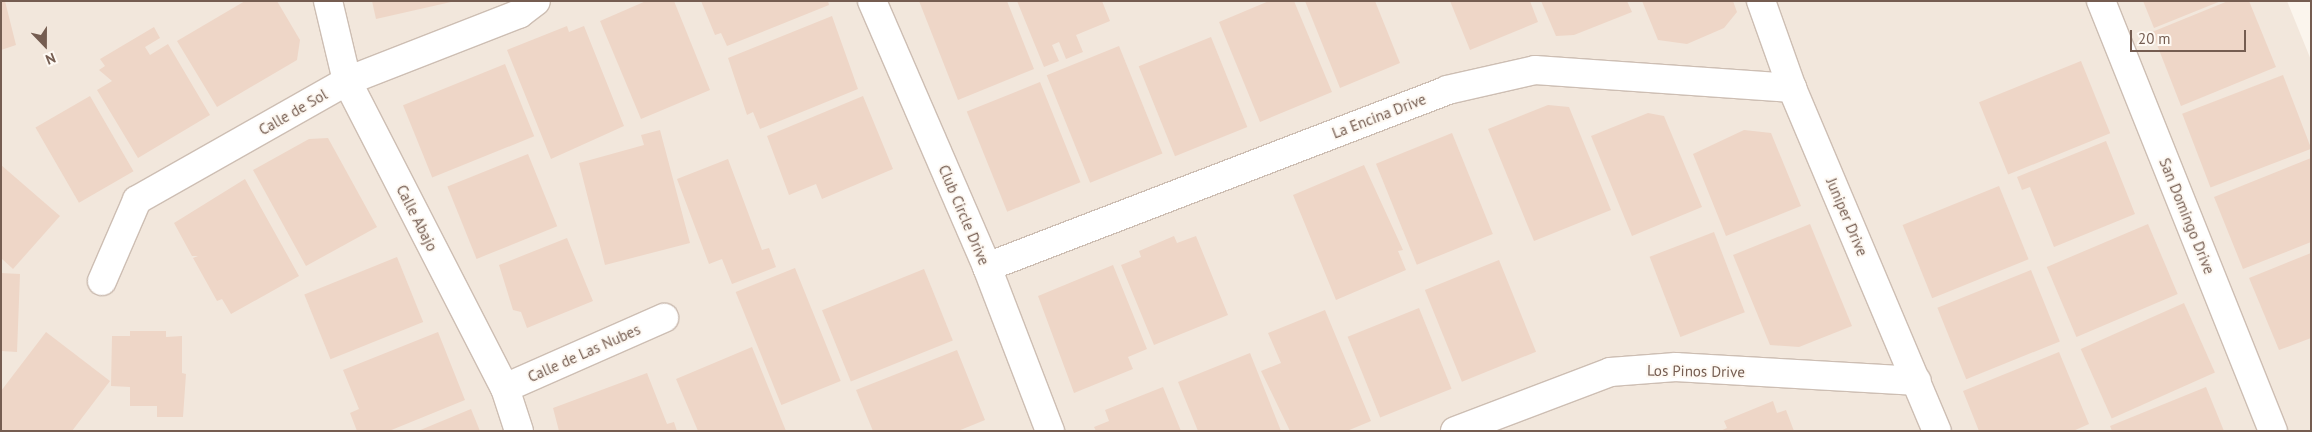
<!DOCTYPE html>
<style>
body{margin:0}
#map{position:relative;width:2312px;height:432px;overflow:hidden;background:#fbf5ed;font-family:"PT Sans",sans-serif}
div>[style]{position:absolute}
.residential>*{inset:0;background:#f2e7dc}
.building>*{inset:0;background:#eed6c7;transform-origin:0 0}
.roads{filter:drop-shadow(1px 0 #cdbeb3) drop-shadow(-1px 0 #cdbeb3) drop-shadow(0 1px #cdbeb3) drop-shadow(0 -1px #cdbeb3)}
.minor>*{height:28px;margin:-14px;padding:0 14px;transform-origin:14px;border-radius:14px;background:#fff}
span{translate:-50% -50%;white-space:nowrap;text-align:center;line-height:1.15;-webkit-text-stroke:4px #fef9f3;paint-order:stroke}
.street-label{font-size:15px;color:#755d51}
.frame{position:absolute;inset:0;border:2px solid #755d51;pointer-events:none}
.north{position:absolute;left:20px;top:20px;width:50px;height:50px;-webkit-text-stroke:4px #fef9f3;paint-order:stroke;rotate:158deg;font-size:14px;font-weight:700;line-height:20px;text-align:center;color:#755d51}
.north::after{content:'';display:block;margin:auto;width:18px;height:22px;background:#755d51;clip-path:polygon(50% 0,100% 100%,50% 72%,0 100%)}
.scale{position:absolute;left:2130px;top:30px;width:116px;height:22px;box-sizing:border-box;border:2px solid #755d51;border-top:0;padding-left:6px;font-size:15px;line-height:18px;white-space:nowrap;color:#755d51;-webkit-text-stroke:4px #fef9f3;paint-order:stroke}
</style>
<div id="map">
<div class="residential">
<div style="clip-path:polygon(1px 1px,2287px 1px,2311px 60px,2311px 431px,1px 431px)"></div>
</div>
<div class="building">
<div style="clip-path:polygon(1px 1px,5px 1px,16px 45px,1px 50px)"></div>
<div style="clip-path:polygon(245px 1px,277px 1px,300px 40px,297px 60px,217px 107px,177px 41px)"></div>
<div style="clip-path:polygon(372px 1px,451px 1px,451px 2px,376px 19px)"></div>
<div style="clip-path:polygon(646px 1px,674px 1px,710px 90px,641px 119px,600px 21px)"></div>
<div style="clip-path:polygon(701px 1px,828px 1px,829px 5px,727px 46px,721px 33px,715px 35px)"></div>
<div style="clip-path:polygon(919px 1px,1007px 1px,1034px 69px,958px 100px)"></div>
<div style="clip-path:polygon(1017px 1px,1102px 1px,1110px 21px,1076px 35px,1083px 52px,1066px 59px,1059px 42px,1052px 45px,1059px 61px,1044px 67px)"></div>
<div style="clip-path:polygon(1269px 1px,1294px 1px,1332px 92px,1260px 122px,1219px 22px)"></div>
<div style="clip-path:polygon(1305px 1px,1375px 1px,1400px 63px,1340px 88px)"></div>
<div style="clip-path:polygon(1450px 1px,1530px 1px,1538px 22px,1470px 50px)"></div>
<div style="clip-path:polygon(1541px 1px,1627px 1px,1632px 12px,1574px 35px,1556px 36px)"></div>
<div style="clip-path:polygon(1642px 1px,1733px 1px,1737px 12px,1724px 28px,1687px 44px,1658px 40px)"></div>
<div style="clip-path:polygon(2143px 1px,2221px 1px,2154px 28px)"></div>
<div style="clip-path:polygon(2228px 1px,2249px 1px,2276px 67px,2181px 106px,2152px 32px)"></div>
<div style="clip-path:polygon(832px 16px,858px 89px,760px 129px,753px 112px,747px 115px,728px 58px)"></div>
<div style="clip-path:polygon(567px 26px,569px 32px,584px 26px,624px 126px,551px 159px,507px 50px)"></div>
<div style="clip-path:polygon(154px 27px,160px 38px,145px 47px,150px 55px,168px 44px,210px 115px,138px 158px,97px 90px,112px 81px,99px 70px,105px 66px,100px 59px)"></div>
<div style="left:1211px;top:37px;width:97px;height:78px;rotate:68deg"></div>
<div style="left:1119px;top:46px;width:116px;height:78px;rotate:68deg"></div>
<div style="left:2081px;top:61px;width:78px;height:110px;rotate:68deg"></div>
<div style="left:505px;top:64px;width:78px;height:110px;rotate:68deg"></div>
<div style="left:2283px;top:75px;width:79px;height:108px;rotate:69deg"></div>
<div style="left:1040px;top:82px;width:108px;height:79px;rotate:68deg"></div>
<div style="left:90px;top:96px;width:87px;height:63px;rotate:60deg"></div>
<div style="clip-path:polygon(863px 96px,893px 169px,822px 199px,816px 184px,789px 195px,767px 136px)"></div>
<div style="clip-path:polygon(1548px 105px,1569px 107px,1611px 210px,1534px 241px,1488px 129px)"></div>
<div style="clip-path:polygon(1648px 113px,1664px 116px,1702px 207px,1632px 236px,1591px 136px)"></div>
<div style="clip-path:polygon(660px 130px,690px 243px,605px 265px,579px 163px,644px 145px,641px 135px)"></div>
<div style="clip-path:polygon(1744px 130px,1771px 133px,1801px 206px,1726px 236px,1693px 154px)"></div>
<div style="left:1452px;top:133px;width:109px;height:82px;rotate:68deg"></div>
<div style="clip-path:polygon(328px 138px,377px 227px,306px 266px,253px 170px,309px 139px)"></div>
<div style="clip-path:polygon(2106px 141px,2135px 214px,2054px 247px,2030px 187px,2022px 190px,2017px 177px)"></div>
<div style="left:528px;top:154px;width:78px;height:87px;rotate:68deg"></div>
<div style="clip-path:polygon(2311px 158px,2311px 242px,2243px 269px,2214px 197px)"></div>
<div style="clip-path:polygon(728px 159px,762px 250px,769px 248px,776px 267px,732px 284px,722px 259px,709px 264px,677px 179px)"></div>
<div style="clip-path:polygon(1px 165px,60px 216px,13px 269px,1px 258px)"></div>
<div style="clip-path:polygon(1364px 165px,1403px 250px,1398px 251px,1406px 270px,1336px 300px,1293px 195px)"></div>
<div style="clip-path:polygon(245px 179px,299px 276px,231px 314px,222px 299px,217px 301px,193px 258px,198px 256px,192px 256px,174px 223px)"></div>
<div style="left:1999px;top:186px;width:79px;height:104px;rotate:68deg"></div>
<div style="clip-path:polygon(1810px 224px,1852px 326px,1799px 347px,1770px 345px,1733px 255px)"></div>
<div style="left:2148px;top:224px;width:76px;height:110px;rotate:67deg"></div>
<div style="left:1714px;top:232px;width:86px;height:69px;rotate:69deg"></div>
<div style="clip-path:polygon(1174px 236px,1177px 243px,1196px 236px,1228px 315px,1154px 345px,1121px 265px,1141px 257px,1139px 251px)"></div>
<div style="clip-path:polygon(567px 238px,593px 301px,527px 328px,521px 312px,513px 310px,499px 265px)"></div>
<div style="clip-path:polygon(2311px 253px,2311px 338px,2279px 350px,2249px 278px)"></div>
<div style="left:397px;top:257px;width:70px;height:100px;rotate:68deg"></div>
<div style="left:1499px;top:260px;width:99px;height:80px;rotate:68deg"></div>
<div style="clip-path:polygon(1113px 265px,1147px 349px,1128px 357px,1133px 369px,1074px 393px,1038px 296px)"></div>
<div style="left:795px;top:268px;width:122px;height:64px;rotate:68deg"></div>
<div style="left:924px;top:269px;width:77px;height:110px;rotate:68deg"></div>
<div style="left:2031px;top:270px;width:77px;height:101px;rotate:68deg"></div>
<div style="clip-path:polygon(1px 273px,20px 274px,17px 352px,1px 351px)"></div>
<div style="left:2184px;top:303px;width:76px;height:113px;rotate:66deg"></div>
<div style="left:1419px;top:308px;width:87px;height:77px;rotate:68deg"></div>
<div style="clip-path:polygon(1325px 310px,1371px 421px,1347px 431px,1290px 431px,1261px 371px,1281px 363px,1268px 333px)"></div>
<div style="clip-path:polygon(130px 331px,166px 331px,166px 337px,182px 336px,182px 373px,186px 374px,183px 417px,157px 417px,157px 406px,130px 406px,130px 387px,111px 386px,112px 336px,130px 336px)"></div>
<div style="clip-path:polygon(46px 332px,110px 381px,72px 431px,1px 431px,1px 391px)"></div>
<div style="clip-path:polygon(438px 332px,465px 400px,389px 431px,357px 431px,350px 413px,359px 409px,343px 370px)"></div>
<div style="clip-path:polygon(752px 347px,786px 431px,698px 431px,676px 379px)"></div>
<div style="clip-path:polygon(957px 350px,985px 420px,958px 431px,873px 431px,856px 390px)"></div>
<div style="clip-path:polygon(2059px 352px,2089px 424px,2073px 431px,1979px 431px,1963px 391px)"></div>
<div style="clip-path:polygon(1250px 353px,1281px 431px,1198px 431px,1178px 382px)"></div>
<div style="clip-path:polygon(647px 373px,667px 424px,674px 422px,677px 431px,559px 431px,553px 408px)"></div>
<div style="clip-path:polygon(1163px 387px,1181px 431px,1096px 431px,1094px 427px,1109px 421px,1105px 410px)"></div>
<div style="clip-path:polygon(2206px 387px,2224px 431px,2112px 431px,2110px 426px)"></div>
<div style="clip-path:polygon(1773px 401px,1777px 413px,1786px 410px,1794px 431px,1720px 431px,1727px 428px,1724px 421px)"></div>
<div style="clip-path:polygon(471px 409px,480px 431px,418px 431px)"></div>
</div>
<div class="roads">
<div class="minor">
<div style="left:328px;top:1px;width:82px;rotate:76.6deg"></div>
<div style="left:347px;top:81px;width:345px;rotate:62.8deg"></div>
<div style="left:505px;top:388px;width:45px;rotate:72deg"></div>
<div style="left:872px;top:1px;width:290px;rotate:66.6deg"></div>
<div style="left:987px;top:267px;width:176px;rotate:69deg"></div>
<div style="left:1761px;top:1px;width:92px;rotate:70.4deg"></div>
<div style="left:1792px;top:88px;width:372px;rotate:67.1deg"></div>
<div style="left:2101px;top:1px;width:463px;rotate:68.2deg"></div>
<div style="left:987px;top:267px;width:493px;rotate:-21deg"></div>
<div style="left:1447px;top:90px;width:90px;rotate:-12.8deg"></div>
<div style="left:1535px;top:70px;width:258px;rotate:4deg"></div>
<div style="left:102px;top:281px;width:88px;rotate:-66.6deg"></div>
<div style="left:137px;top:200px;width:241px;rotate:-29.5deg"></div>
<div style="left:347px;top:81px;width:185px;rotate:-21.3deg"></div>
<div style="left:519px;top:14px;width:21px;rotate:-37deg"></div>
<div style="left:505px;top:388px;width:174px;rotate:-23.8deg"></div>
<div style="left:1455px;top:431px;width:166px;rotate:-20.8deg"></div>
<div style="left:1610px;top:372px;width:66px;rotate:-4.3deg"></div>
<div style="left:1676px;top:367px;width:241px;rotate:3.3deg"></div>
</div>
</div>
<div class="street-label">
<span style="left:293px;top:112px;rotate:-30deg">Calle de Sol</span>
<span style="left:1379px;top:116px;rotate:-21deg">La Encina Drive</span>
<span style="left:964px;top:215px;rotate:67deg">Club Circle Drive</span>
<span style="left:2187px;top:216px;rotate:68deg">San Domingo Drive</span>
<span style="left:1847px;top:217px;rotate:67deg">Juniper Drive</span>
<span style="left:417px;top:218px;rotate:63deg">Calle Abajo</span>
<span style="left:584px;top:353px;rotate:-24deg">Calle de Las Nubes</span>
<span style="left:1696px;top:371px;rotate:1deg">Los Pinos Drive</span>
</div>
<div class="frame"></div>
<div class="north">N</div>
<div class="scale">20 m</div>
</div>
